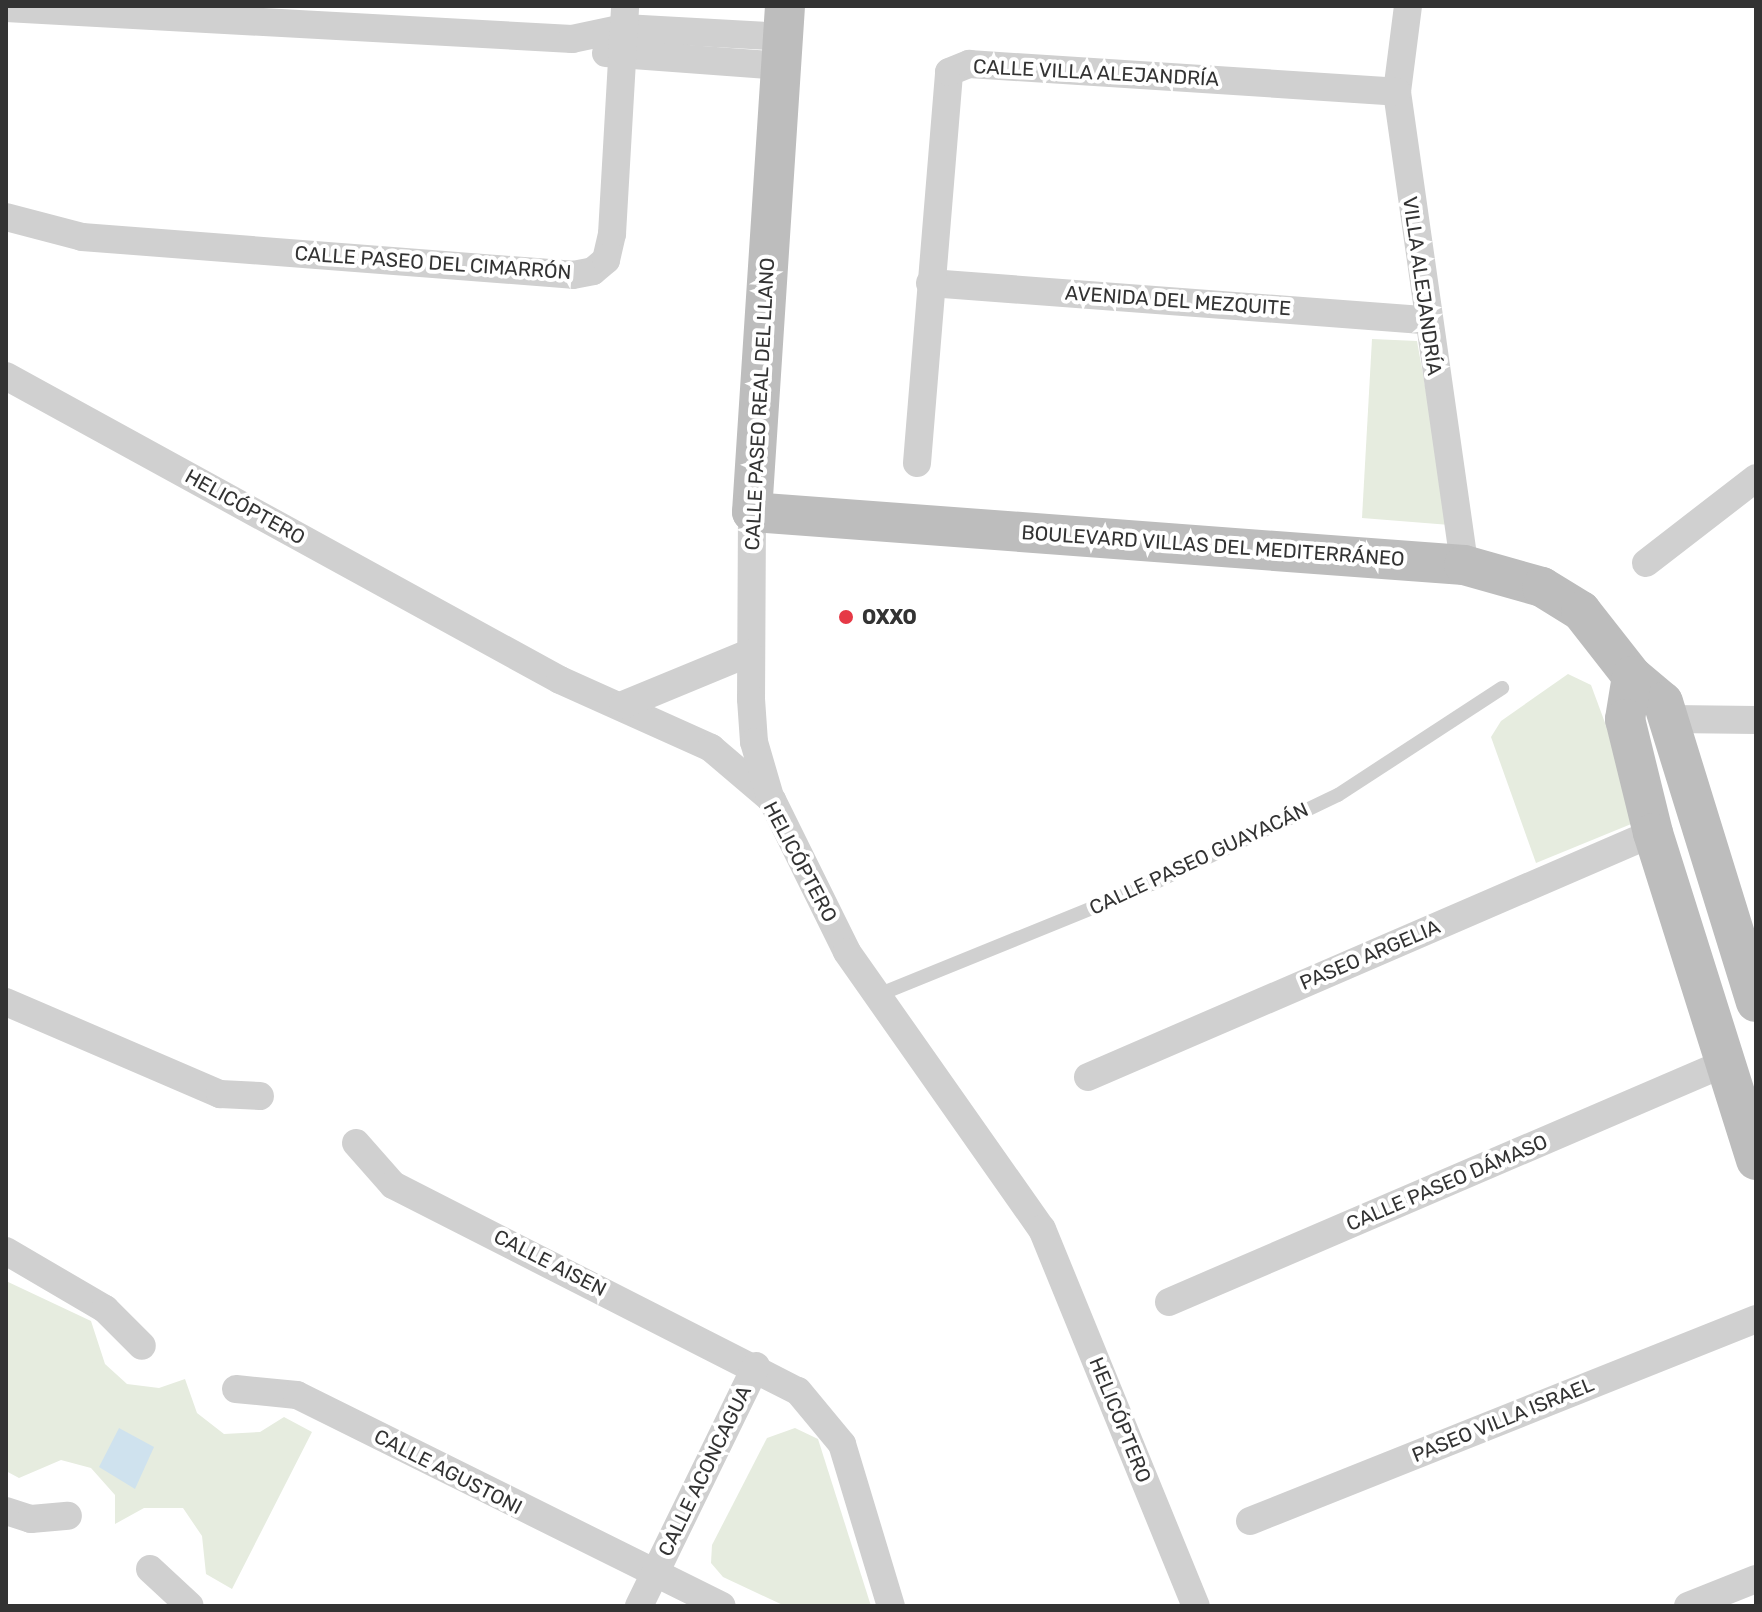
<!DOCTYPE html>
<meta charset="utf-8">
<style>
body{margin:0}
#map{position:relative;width:1762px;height:1612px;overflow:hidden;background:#fff;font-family:Rubik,sans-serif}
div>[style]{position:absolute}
.green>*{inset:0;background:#e6ecdf}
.water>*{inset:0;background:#cfe2ee}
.lane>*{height:14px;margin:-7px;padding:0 7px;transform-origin:7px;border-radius:7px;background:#d0d0d0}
.street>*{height:28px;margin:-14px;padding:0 14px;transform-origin:14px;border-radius:14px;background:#d0d0d0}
.secondary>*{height:40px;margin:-20px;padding:0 20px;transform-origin:20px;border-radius:20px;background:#bdbdbd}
.dots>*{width:22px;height:22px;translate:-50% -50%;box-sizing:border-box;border:4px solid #fff;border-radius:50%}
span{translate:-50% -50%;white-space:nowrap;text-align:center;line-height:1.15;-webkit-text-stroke:8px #fff;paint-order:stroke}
.street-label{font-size:20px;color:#333}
.poi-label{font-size:20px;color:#333;font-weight:700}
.left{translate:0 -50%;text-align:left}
.frame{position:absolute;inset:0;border:8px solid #333;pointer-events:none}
</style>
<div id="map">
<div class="green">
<div style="clip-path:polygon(1372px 339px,1417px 341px,1450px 525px,1362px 518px)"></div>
<div style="clip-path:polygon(1568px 674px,1591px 685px,1641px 820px,1536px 863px,1491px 737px,1501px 721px)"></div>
<div style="clip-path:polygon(6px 1281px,91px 1321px,105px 1364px,127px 1384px,159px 1388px,185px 1379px,197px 1413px,224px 1434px,260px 1432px,284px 1417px,312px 1432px,232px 1589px,206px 1574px,202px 1536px,183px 1508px,144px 1508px,115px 1524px,115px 1495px,91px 1468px,61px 1460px,19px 1478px,6px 1471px)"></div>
<div style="clip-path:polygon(795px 1428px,818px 1439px,871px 1606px,785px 1606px,723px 1577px,711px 1563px,712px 1545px,767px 1438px)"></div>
</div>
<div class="water">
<div style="clip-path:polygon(119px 1428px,154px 1447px,135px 1489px,99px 1467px)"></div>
</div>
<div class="lane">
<div style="left:878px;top:995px;width:296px;rotate:-22.1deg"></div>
<div style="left:1152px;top:884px;width:206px;rotate:-25.6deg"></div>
<div style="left:1338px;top:795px;width:196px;rotate:-33.1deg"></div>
</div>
<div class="street">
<div style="left:1408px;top:6px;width:87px;rotate:97.3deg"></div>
<div style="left:1397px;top:92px;width:478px;rotate:81.9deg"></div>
<div style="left:6px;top:8px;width:567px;rotate:3.13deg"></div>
<div style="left:572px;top:39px;width:53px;rotate:-11.9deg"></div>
<div style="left:624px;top:28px;width:159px;rotate:3.2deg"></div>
<div style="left:606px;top:53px;width:175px;rotate:4.2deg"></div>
<div style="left:6px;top:217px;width:79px;rotate:14.7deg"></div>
<div style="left:82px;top:237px;width:492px;rotate:4.4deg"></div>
<div style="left:573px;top:275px;width:20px;rotate:-11deg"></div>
<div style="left:593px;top:271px;width:17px;rotate:-40deg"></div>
<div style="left:606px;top:260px;width:27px;rotate:-77deg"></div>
<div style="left:612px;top:234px;width:228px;rotate:-86.7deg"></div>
<div style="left:930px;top:283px;width:497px;rotate:4.3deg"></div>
<div style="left:6px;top:376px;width:632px;rotate:28.76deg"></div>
<div style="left:560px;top:680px;width:166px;rotate:24.2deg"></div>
<div style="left:711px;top:748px;width:80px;rotate:40.4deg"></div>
<div style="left:772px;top:800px;width:169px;rotate:63.7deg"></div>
<div style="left:847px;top:952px;width:339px;rotate:54.9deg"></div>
<div style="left:1042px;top:1229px;width:407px;rotate:67.8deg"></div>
<div style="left:917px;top:463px;width:392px;rotate:-85.3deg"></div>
<div style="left:949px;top:72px;width:22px;rotate:-22deg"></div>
<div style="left:969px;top:64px;width:429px;rotate:3.7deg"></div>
<div style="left:752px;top:512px;width:187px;rotate:90.3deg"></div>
<div style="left:751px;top:699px;width:43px;rotate:86deg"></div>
<div style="left:754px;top:742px;width:60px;rotate:73.7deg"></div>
<div style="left:1646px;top:563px;width:139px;rotate:-37.7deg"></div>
<div style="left:623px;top:705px;width:136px;rotate:-22.4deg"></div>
<div style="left:1672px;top:719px;width:84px;rotate:0.7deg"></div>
<div style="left:6px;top:1002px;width:233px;rotate:23.3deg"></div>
<div style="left:220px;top:1094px;width:40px;rotate:2.9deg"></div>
<div style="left:1088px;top:1077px;width:615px;rotate:-23.36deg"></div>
<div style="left:356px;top:1143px;width:56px;rotate:48.6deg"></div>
<div style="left:393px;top:1185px;width:454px;rotate:27deg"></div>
<div style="left:798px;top:1391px;width:69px;rotate:50.3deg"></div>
<div style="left:842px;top:1444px;width:169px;rotate:73.2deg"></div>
<div style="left:6px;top:1251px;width:115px;rotate:30.4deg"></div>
<div style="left:105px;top:1309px;width:52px;rotate:45deg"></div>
<div style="left:1169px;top:1302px;width:605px;rotate:-23.26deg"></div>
<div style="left:236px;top:1389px;width:61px;rotate:5.6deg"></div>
<div style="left:297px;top:1395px;width:474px;rotate:26.4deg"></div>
<div style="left:6px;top:1511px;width:26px;rotate:18deg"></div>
<div style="left:31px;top:1519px;width:37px;rotate:-5deg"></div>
<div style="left:1250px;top:1521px;width:545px;rotate:-21.76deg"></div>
<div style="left:150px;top:1569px;width:54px;rotate:42.8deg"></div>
<div style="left:639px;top:1606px;width:267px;rotate:-64deg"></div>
<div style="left:1688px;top:1606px;width:73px;rotate:-21.7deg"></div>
</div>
<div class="secondary">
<div style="left:785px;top:6px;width:507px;rotate:93.73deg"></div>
<div style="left:752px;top:512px;width:714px;rotate:4.26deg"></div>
<div style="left:1464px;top:565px;width:81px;rotate:15.8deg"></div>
<div style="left:1542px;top:587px;width:46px;rotate:31.6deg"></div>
<div style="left:1581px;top:611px;width:83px;rotate:51.9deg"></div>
<div style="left:1632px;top:676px;width:40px;rotate:40deg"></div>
<div style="left:1663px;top:702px;width:314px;rotate:72.8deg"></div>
<div style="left:1632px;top:676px;width:44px;rotate:99.2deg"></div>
<div style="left:1625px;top:719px;width:117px;rotate:76.2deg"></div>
<div style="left:1653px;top:833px;width:343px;rotate:72.5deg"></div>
</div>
<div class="dots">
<div style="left:846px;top:617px;background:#e63946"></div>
</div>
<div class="street-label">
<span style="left:1096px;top:73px;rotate:3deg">CALLE VILLA ALEJANDRÍA</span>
<span style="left:433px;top:263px;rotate:4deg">CALLE PASEO DEL CIMARRÓN</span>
<span style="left:1422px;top:286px;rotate:82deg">VILLA ALEJANDRÍA</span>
<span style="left:1178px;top:301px;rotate:4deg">AVENIDA DEL MEZQUITE</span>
<span style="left:760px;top:404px;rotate:-87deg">CALLE PASEO REAL DEL LLANO</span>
<span style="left:245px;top:507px;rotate:29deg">HELICÓPTERO</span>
<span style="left:1213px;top:546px;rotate:4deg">BOULEVARD VILLAS DEL MEDITERRÁNEO</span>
<span style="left:1199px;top:859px;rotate:-25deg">CALLE PASEO GUAYACÁN</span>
<span style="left:800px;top:862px;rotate:62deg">HELICÓPTERO</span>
<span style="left:1370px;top:955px;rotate:-23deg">PASEO ARGELIA</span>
<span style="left:1447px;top:1183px;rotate:-23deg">CALLE PASEO DÁMASO</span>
<span style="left:550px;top:1263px;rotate:27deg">CALLE AISEN</span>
<span style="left:1120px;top:1420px;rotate:68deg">HELICÓPTERO</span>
<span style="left:1503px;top:1420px;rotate:-22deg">PASEO VILLA ISRAEL</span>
<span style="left:705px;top:1471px;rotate:-64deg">CALLE ACONCAGUA</span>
<span style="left:448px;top:1472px;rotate:27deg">CALLE AGUSTONI</span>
</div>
<div class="poi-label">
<span class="left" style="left:862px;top:617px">OXXO</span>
</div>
<div class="frame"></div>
</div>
